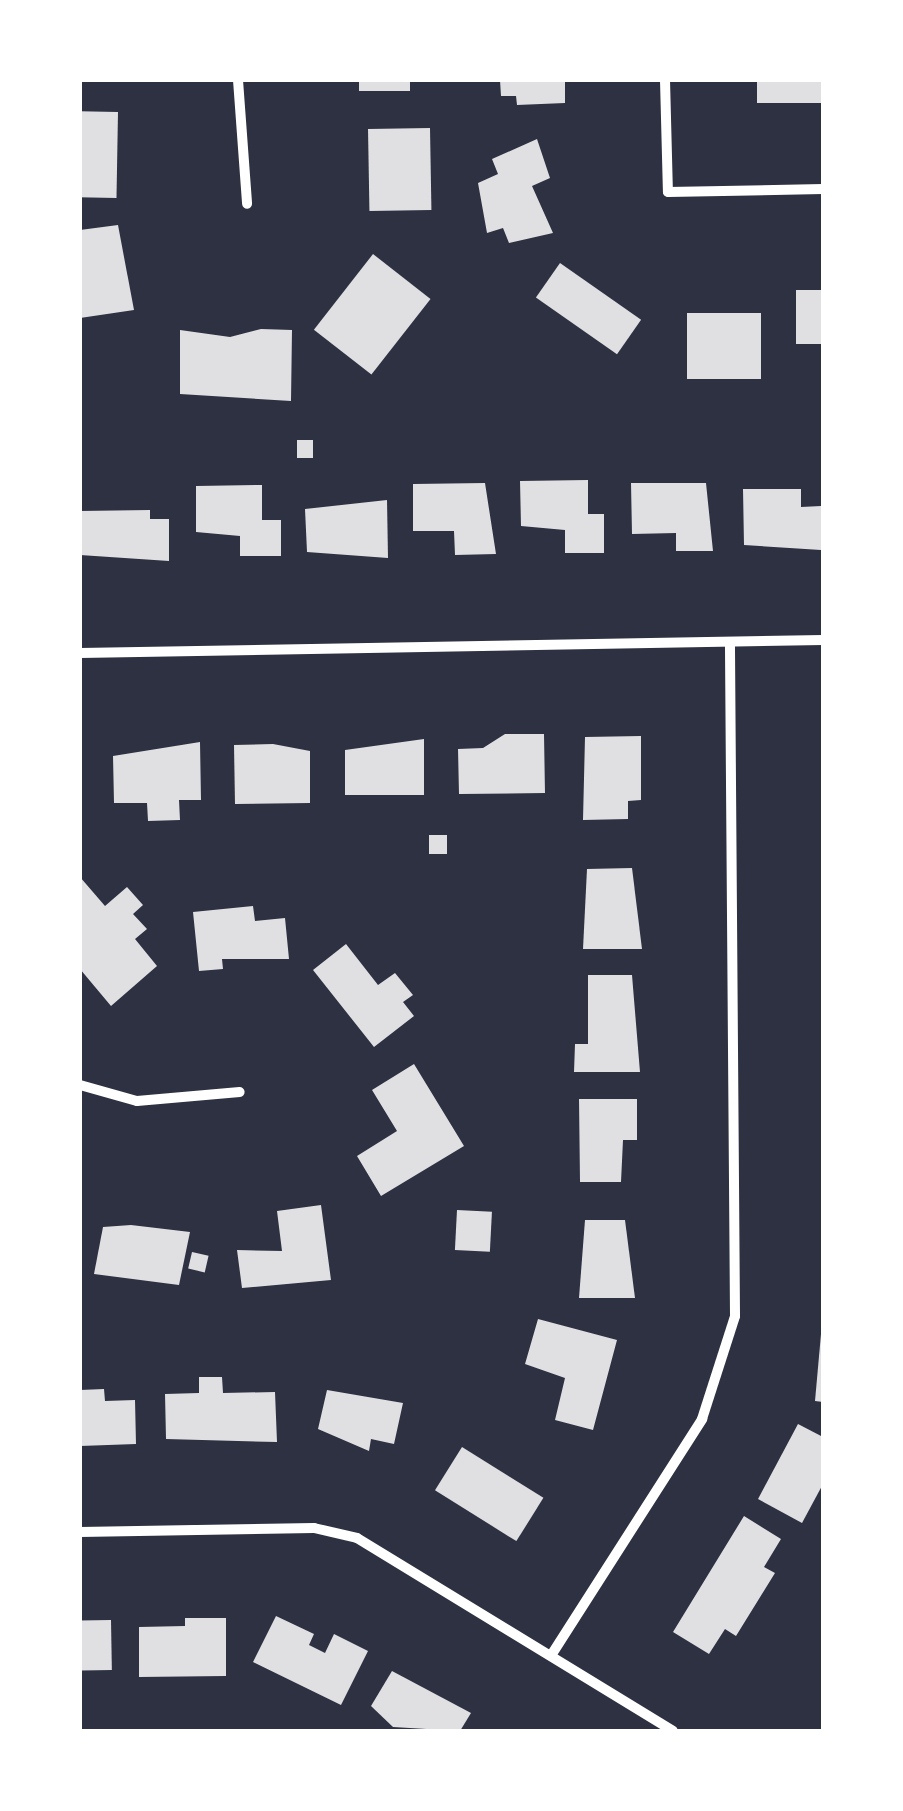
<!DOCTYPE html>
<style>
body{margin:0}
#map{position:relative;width:903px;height:1811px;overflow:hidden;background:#2d3142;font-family:Ubuntu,sans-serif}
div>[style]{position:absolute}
.building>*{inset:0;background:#e0e0e3;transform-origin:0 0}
.minor>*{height:10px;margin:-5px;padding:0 5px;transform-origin:5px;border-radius:5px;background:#fff}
span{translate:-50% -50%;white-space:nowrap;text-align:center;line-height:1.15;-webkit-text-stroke:10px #fff;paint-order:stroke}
.frame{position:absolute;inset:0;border:82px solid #fff;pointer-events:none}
</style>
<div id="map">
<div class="building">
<div style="left:359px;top:80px;width:51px;height:11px"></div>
<div style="clip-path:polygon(500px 80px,565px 80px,565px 103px,517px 105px,516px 96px,501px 96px)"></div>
<div style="left:757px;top:80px;width:66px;height:23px"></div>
<div style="left:118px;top:112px;width:86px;height:38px;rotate:91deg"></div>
<div style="left:430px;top:128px;width:82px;height:62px;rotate:89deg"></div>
<div style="clip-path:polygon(537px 139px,550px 178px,532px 186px,553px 233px,509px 243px,503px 228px,487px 233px,478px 183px,498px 174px,492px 159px)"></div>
<div style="clip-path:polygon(118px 225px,134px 310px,80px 318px,80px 230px)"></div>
<div style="left:373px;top:254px;width:73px;height:96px;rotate:38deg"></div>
<div style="left:560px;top:263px;width:99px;height:42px;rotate:35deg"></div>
<div style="left:796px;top:290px;width:27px;height:54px"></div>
<div style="left:687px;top:313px;width:74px;height:66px"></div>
<div style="clip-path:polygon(261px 329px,292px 330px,291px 401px,180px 394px,180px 330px,230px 337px)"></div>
<div style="left:297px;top:440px;width:16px;height:18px"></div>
<div style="clip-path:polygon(588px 480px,588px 514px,604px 514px,604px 553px,565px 553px,565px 530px,521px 526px,520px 481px)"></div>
<div style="clip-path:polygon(485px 483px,496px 554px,455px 555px,454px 531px,413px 531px,413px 484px)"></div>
<div style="clip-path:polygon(631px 483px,706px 483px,713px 551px,676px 551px,676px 533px,632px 534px)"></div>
<div style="clip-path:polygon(262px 485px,262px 520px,281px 520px,281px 556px,240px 556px,240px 536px,196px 532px,196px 486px)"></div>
<div style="clip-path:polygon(743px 489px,801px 489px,801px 507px,821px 506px,821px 550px,744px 545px)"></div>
<div style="clip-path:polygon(387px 500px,388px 558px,307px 552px,305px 509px)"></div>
<div style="clip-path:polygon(150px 510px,150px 519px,169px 519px,169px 561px,80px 555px,80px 511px)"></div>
<div style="clip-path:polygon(505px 734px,544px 734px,545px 793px,459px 794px,458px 749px,483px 748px)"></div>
<div style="clip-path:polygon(641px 736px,641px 800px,628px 801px,628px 819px,583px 820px,585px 737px)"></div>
<div style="clip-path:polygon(424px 739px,424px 795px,345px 795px,345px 750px)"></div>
<div style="clip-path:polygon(200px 742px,201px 800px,179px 800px,180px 820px,148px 821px,147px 803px,114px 803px,113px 756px)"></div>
<div style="clip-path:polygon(273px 744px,310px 751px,310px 803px,235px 804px,234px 745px)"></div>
<div style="left:429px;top:835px;width:18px;height:19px"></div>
<div style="clip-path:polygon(632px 868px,642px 949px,583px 949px,587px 869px)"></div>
<div style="clip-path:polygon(80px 877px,105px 906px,127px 887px,143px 905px,133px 914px,147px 929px,135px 939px,157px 966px,111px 1006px,80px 969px)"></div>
<div style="clip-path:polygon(253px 906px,255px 921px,285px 918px,289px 959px,222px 959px,223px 969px,199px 971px,193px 912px)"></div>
<div style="clip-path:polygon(346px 944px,378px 985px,395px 973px,413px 995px,403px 1002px,414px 1016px,374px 1047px,313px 970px)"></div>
<div style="clip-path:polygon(588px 975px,632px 975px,640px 1072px,574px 1072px,575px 1044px,588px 1044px)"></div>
<div style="clip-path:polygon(414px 1064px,464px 1146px,381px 1196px,357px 1156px,397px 1131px,372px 1090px)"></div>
<div style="clip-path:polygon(579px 1099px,637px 1099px,637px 1140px,623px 1140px,621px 1182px,580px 1182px)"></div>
<div style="clip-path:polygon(321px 1205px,331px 1280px,242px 1288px,237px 1250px,282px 1251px,277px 1211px)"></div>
<div style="left:457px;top:1210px;width:35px;height:40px;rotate:3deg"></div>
<div style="clip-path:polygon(585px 1220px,625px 1220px,635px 1298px,579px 1298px)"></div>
<div style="clip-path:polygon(131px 1225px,190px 1232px,179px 1285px,94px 1274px,103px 1227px)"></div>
<div style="left:192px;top:1252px;width:17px;height:17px;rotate:13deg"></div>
<div style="clip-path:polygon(538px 1319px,617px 1340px,593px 1430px,555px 1420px,565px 1378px,525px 1364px)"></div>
<div style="clip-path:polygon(821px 1334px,823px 1334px,823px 1402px,815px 1401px)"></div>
<div style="clip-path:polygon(199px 1377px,222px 1377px,223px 1393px,275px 1392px,277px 1442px,166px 1439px,165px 1394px,199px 1393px)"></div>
<div style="clip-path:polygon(104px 1389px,105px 1401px,135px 1400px,136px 1444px,80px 1446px,80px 1390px)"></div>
<div style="clip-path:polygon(327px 1390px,403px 1403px,394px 1444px,371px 1439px,369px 1451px,318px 1429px)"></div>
<div style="clip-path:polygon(798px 1424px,823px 1437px,823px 1484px,802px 1523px,758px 1499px)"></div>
<div style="left:462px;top:1447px;width:96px;height:51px;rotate:32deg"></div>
<div style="clip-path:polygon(744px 1516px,781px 1539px,764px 1567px,775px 1573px,736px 1636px,725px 1629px,709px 1654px,673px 1632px)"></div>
<div style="clip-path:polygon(276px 1616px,314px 1634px,309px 1645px,325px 1653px,334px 1634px,368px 1651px,341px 1705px,253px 1662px)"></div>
<div style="clip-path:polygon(185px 1618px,226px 1618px,226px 1676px,139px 1677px,139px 1627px,185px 1626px)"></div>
<div style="left:111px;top:1620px;width:50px;height:31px;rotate:89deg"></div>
<div style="clip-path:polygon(392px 1671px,471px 1713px,460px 1731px,393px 1727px,371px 1706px)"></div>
</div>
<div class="minor">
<div style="left:238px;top:80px;width:124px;rotate:85.8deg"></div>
<div style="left:665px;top:80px;width:112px;rotate:88.5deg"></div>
<div style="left:668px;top:192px;width:155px;rotate:-1.1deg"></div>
<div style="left:80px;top:653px;width:743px;rotate:-1deg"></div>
<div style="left:80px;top:1085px;width:59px;rotate:15.7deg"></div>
<div style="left:137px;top:1101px;width:103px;rotate:-5deg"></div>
<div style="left:80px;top:1532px;width:234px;rotate:-1deg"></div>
<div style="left:314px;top:1528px;width:44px;rotate:13.1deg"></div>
<div style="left:357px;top:1538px;width:370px;rotate:31.4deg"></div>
<div style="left:552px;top:1654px;width:279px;rotate:-57.4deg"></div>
<div style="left:702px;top:1419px;width:108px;rotate:-72.2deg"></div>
<div style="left:735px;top:1316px;width:674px;rotate:-90.43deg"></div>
</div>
<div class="frame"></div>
</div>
